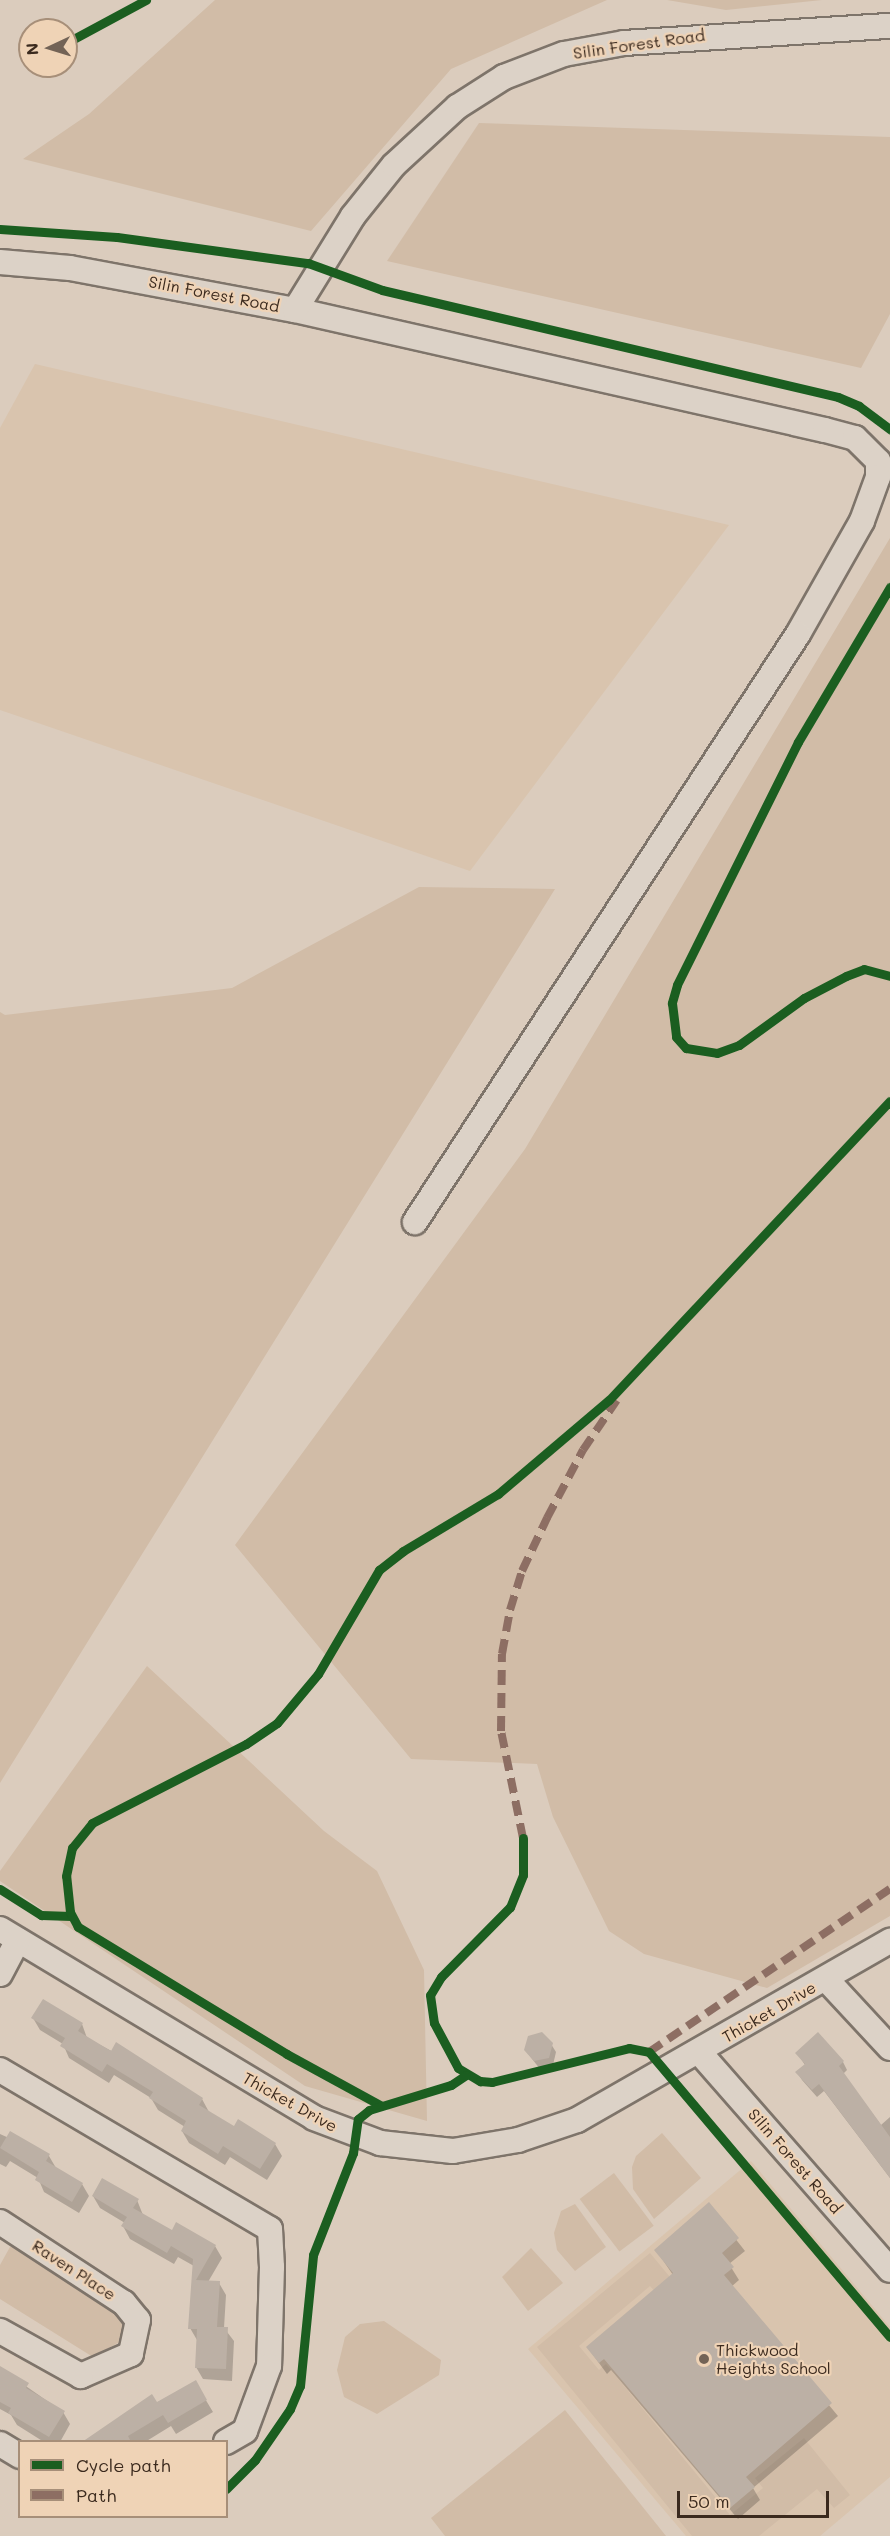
<!DOCTYPE html>
<style>
body{margin:0}
#map{position:relative;width:890px;height:2536px;overflow:hidden;background:#dbccbd;font-family:Mali,sans-serif}
div>[style]{position:absolute}
.built>*{inset:0;background:#d9c4ae}
.green>*{inset:0;background:#d1bca7;transform-origin:0 0}
.shadow>*{inset:0;background:#0003}
.building>*{inset:0;background:#bcb0a5}
.roads{filter:drop-shadow(2px 0 #7e746a) drop-shadow(-2px 0 #7e746a) drop-shadow(0 2px #7e746a) drop-shadow(0 -2px #7e746a)}
.minor>*{height:24px;margin:-12px;padding:0 12px;transform-origin:12px;border-radius:12px;background:#dcd2c7}
.quiet>*{height:8px;margin-top:-4px;transform-origin:0;background:repeating-linear-gradient(90deg,#8d6e63 0 15px,transparent 0 23px)}
.cycleway>*{height:9px;margin:-4.5px;padding:0 4.5px;transform-origin:4.5px;border-radius:4.5px;background:#1b5e20}
.dots>*{width:16px;height:16px;translate:-50% -50%;box-sizing:border-box;border:3px solid #efd3b6;border-radius:50%}
span{translate:-50% -50%;white-space:nowrap;text-align:center;line-height:1.15;-webkit-text-stroke:4.5px #efd3b6;paint-order:stroke}
.street-label{font-size:16px;color:#3b2a1e}
.poi-label{font-size:16px;color:#3b2a1e}
.left{translate:0 -50%;text-align:left}
.legend{position:absolute;left:18px;top:2440px;width:210px;height:78px;box-sizing:border-box;background:#efd3b6;border:2px solid #a78f79;margin:0;padding:8px 10px;list-style:none;font-size:18px;color:#3b2a1e}
.legend li{display:flex;align-items:center;gap:12px;height:30px}
.legend b{width:30px;border:2px solid #a78f79}
.north{position:absolute;left:18px;top:18px;width:60px;height:60px;box-sizing:border-box;background:#efd3b6;border:2px solid #a78f79;border-radius:50%;rotate:266deg;font-size:16px;font-weight:700;line-height:24px;text-align:center;color:#3b2a1e}
.north::after{content:'';display:block;margin:auto;width:21px;height:27px;background:#736356;clip-path:polygon(50% 0,100% 100%,50% 72%,0 100%)}
.scale{position:absolute;left:677px;top:2491px;width:152px;height:27px;box-sizing:border-box;border:3px solid #3b2a1e;border-top:0;padding-left:8px;font-size:18px;line-height:21px;white-space:nowrap;color:#3b2a1e;-webkit-text-stroke:4px #efd3b6;paint-order:stroke}
</style>
<div id="map">
<div class="built">
<div style="clip-path:polygon(35px 364px,729px 525px,470px 871px,0 710px,0 428px)"></div>
<div style="clip-path:polygon(751px 2161px,890px 2327px,890px 2477px,820px 2536px,686px 2536px,528px 2349px)"></div>
</div>
<div class="green">
<div style="clip-path:polygon(215px 0,607px 0,451px 69px,311px 231px,23px 159px,89px 114px)"></div>
<div style="clip-path:polygon(667px 0,822px 0,726px 10px)"></div>
<div style="clip-path:polygon(479px 123px,890px 137px,890px 314px,861px 368px,387px 261px)"></div>
<div style="clip-path:polygon(890px 538px,890px 1916px,767px 1988px,644px 1954px,609px 1931px,553px 1817px,537px 1764px,411px 1759px,235px 1545px,525px 1149px)"></div>
<div style="clip-path:polygon(419px 887px,555px 889px,0 1783px,0 1012px,5px 1015px,232px 988px)"></div>
<div style="clip-path:polygon(147px 1666px,324px 1831px,377px 1871px,424px 1970px,427px 2121px,305px 2086px,0 1881px,0 1871px)"></div>
<div style="clip-path:polygon(662px 2133px,701px 2178px,654px 2219px,633px 2189px,632px 2167px,636px 2156px)"></div>
<div style="left:614px;top:2173px;width:66px;height:43px;rotate:53deg"></div>
<div style="clip-path:polygon(575px 2204px,606px 2247px,575px 2271px,557px 2250px,554px 2233px,561px 2211px)"></div>
<div style="clip-path:polygon(10px 2247px,27px 2247px,124px 2311px,130px 2326px,123px 2340px,93px 2357px,0 2299px,0 2265px)"></div>
<div style="clip-path:polygon(531px 2248px,563px 2283px,528px 2311px,502px 2277px)"></div>
<div style="clip-path:polygon(650px 2253px,674px 2282px,658px 2295px,650px 2286px,579px 2346px,599px 2370px,606px 2364px,730px 2515px,763px 2488px,755px 2478px,804px 2438px,850px 2495px,834px 2508px,817px 2489px,759px 2536px,692px 2536px,537px 2347px)"></div>
<div style="clip-path:polygon(384px 2321px,441px 2360px,439px 2375px,377px 2414px,344px 2397px,337px 2370px,345px 2337px,360px 2324px)"></div>
<div style="clip-path:polygon(565px 2410px,666px 2536px,445px 2536px,431px 2518px)"></div>
</div>
<div class="shadow">
<div style="clip-path:polygon(33px 2018px,82px 2024px,87px 2038px,202px 2099px,209px 2112px,235px 2128px,275px 2144px,282px 2156px,267px 2180px,230px 2157px,225px 2165px,189px 2143px,182px 2131px,185px 2127px,158px 2110px,151px 2098px,114px 2075px,109px 2083px,69px 2058px,63px 2044px,40px 2030px)"></div>
<div style="clip-path:polygon(551px 2044px,556px 2052px,553px 2065px,540px 2069px,525px 2050px)"></div>
<div style="clip-path:polygon(797px 2053px,843px 2062px,847px 2070px,843px 2074px,881px 2125px,890px 2117px,890px 2178px,824px 2091px,817px 2097px,802px 2080px,797px 2072px,805px 2065px)"></div>
<div style="clip-path:polygon(0 2134px,49px 2156px,56px 2168px,82px 2184px,89px 2196px,79px 2213px,44px 2192px,38px 2178px,10px 2161px,6px 2167px,0 2164px)"></div>
<div style="clip-path:polygon(93px 2196px,137px 2200px,143px 2215px,172px 2232px,215px 2246px,222px 2258px,208px 2282px,219px 2283px,226px 2295px,224px 2328px,234px 2341px,232px 2381px,203px 2379px,196px 2367px,197px 2340px,190px 2328px,194px 2266px,178px 2257px,174px 2264px,130px 2239px,123px 2226px,125px 2223px,100px 2208px)"></div>
<div style="clip-path:polygon(709px 2205px,745px 2251px,729px 2264px,739px 2280px,731px 2287px,838px 2416px,753px 2488px,760px 2500px,738px 2519px,611px 2370px,607px 2374px,588px 2348px,673px 2275px,656px 2250px)"></div>
<div style="clip-path:polygon(0 2368px,63px 2412px,70px 2424px,60px 2442px,44px 2442px,17px 2425px,11px 2415px,0 2409px)"></div>
<div style="clip-path:polygon(195px 2382px,213px 2412px,176px 2434px,171px 2426px,145px 2442px,84px 2442px)"></div>
</div>
<div class="building">
<div style="clip-path:polygon(43px 1999px,83px 2023px,78px 2031px,111px 2051px,116px 2042px,203px 2098px,199px 2105px,234px 2126px,238px 2119px,276px 2143px,260px 2169px,223px 2146px,218px 2154px,181px 2131px,186px 2121px,149px 2098px,153px 2092px,107px 2064px,102px 2072px,60px 2046px,65px 2038px,31px 2018px)"></div>
<div style="clip-path:polygon(542px 2032px,553px 2043px,549px 2058px,534px 2061px,524px 2050px,528px 2036px)"></div>
<div style="clip-path:polygon(818px 2032px,844px 2061px,839px 2066px,890px 2137px,890px 2178px,819px 2084px,812px 2090px,795px 2072px,805px 2064px,795px 2053px)"></div>
<div style="clip-path:polygon(10px 2131px,50px 2154px,46px 2161px,83px 2183px,72px 2202px,35px 2180px,39px 2172px,0 2148px)"></div>
<div style="clip-path:polygon(102px 2178px,139px 2199px,133px 2208px,172px 2230px,176px 2222px,216px 2245px,196px 2280px,220px 2281px,217px 2327px,228px 2327px,226px 2369px,195px 2368px,197px 2329px,188px 2329px,193px 2259px,171px 2246px,167px 2253px,121px 2226px,127px 2217px,92px 2196px)"></div>
<div style="clip-path:polygon(709px 2202px,739px 2238px,722px 2253px,734px 2267px,724px 2275px,832px 2403px,746px 2477px,755px 2487px,730px 2508px,604px 2359px,599px 2363px,586px 2347px,673px 2273px,654px 2250px)"></div>
<div style="clip-path:polygon(0 2366px,29px 2383px,26px 2388px,65px 2411px,49px 2437px,8px 2413px,11px 2408px,0 2402px)"></div>
<div style="clip-path:polygon(196px 2380px,207px 2400px,168px 2423px,163px 2415px,128px 2436px,131px 2442px,82px 2442px,152px 2394px,157px 2402px)"></div>
</div>
<div class="roads">
<div class="minor">
<div style="left:0;top:262px;width:70px;rotate:4.9deg"></div>
<div style="left:70px;top:268px;width:229px;rotate:10.6deg"></div>
<div style="left:295px;top:310px;width:543px;rotate:12.76deg"></div>
<div style="left:825px;top:430px;width:31px;rotate:15deg"></div>
<div style="left:855px;top:438px;width:33px;rotate:45deg"></div>
<div style="left:878px;top:461px;width:16px;rotate:90deg"></div>
<div style="left:878px;top:477px;width:47px;rotate:110deg"></div>
<div style="left:862px;top:521px;width:130px;rotate:119.5deg"></div>
<div style="left:798px;top:634px;width:702px;rotate:123.08deg"></div>
<div style="left:295px;top:310px;width:110px;rotate:-58.3deg"></div>
<div style="left:353px;top:216px;width:65px;rotate:-51.2deg"></div>
<div style="left:394px;top:165px;width:86px;rotate:-42.6deg"></div>
<div style="left:457px;top:107px;width:56px;rotate:-32.6deg"></div>
<div style="left:504px;top:77px;width:64px;rotate:-21deg"></div>
<div style="left:564px;top:54px;width:61px;rotate:-10.4deg"></div>
<div style="left:624px;top:43px;width:267px;rotate:-3.7deg"></div>
<div style="left:0;top:1929px;width:366px;rotate:31deg"></div>
<div style="left:314px;top:2118px;width:71px;rotate:20.7deg"></div>
<div style="left:380px;top:2143px;width:73px;rotate:6.3deg"></div>
<div style="left:453px;top:2151px;width:66px;rotate:-9.6deg"></div>
<div style="left:518px;top:2140px;width:62px;rotate:-18.7deg"></div>
<div style="left:577px;top:2120px;width:361px;rotate:-29.8deg"></div>
<div style="left:0;top:1974px;width:38px;rotate:-62deg"></div>
<div style="left:826px;top:1979px;width:94px;rotate:47.2deg"></div>
<div style="left:700px;top:2053px;width:288px;rotate:48.8deg"></div>
<div style="left:0;top:2070px;width:313px;rotate:30.5deg"></div>
<div style="left:270px;top:2229px;width:38px;rotate:87deg"></div>
<div style="left:272px;top:2267px;width:99px;rotate:91.7deg"></div>
<div style="left:269px;top:2366px;width:69px;rotate:110.3deg"></div>
<div style="left:245px;top:2431px;width:22px;rotate:150deg"></div>
<div style="left:0;top:2222px;width:148px;rotate:33.2deg"></div>
<div style="left:124px;top:2303px;width:22px;rotate:51deg"></div>
<div style="left:138px;top:2320px;width:35px;rotate:102deg"></div>
<div style="left:131px;top:2354px;width:55px;rotate:156.3deg"></div>
<div style="left:81px;top:2376px;width:93px;rotate:-150.9deg"></div>
<div style="left:0;top:2444px;width:23px;rotate:31deg"></div>
</div>
</div>
<div class="quiet">
<div style="left:523px;top:1838px;width:109px;rotate:-101.6deg"></div>
<div style="left:501px;top:1731px;width:77px;rotate:-89.3deg"></div>
<div style="left:502px;top:1654px;width:45px;rotate:-79.7deg"></div>
<div style="left:510px;top:1610px;width:41px;rotate:-72.9deg"></div>
<div style="left:522px;top:1571px;width:59px;rotate:-64.7deg"></div>
<div style="left:547px;top:1518px;width:77px;rotate:-62.1deg"></div>
<div style="left:583px;top:1450px;width:60px;rotate:-55.8deg"></div>
<div style="left:649px;top:2052px;width:291px;rotate:-34.1deg"></div>
</div>
<div class="cycleway">
<div style="left:66px;top:43px;width:91px;rotate:-28.3deg"></div>
<div style="left:0;top:229px;width:117px;rotate:3.9deg"></div>
<div style="left:117px;top:237px;width:193px;rotate:7.8deg"></div>
<div style="left:308px;top:263px;width:79px;rotate:20deg"></div>
<div style="left:382px;top:290px;width:468px;rotate:13.2deg"></div>
<div style="left:838px;top:397px;width:23px;rotate:23deg"></div>
<div style="left:859px;top:406px;width:39px;rotate:37deg"></div>
<div style="left:890px;top:587px;width:180px;rotate:120.7deg"></div>
<div style="left:798px;top:742px;width:271px;rotate:116.5deg"></div>
<div style="left:677px;top:985px;width:19px;rotate:106deg"></div>
<div style="left:672px;top:1003px;width:34px;rotate:83deg"></div>
<div style="left:676px;top:1037px;width:15px;rotate:48deg"></div>
<div style="left:686px;top:1048px;width:31px;rotate:9deg"></div>
<div style="left:717px;top:1053px;width:23px;rotate:-20deg"></div>
<div style="left:739px;top:1045px;width:80px;rotate:-35.9deg"></div>
<div style="left:804px;top:998px;width:47px;rotate:-27.6deg"></div>
<div style="left:846px;top:976px;width:19px;rotate:-21deg"></div>
<div style="left:864px;top:969px;width:27px;rotate:15deg"></div>
<div style="left:523px;top:1838px;width:37px;rotate:90deg"></div>
<div style="left:523px;top:1875px;width:35px;rotate:112deg"></div>
<div style="left:510px;top:1907px;width:98px;rotate:134.6deg"></div>
<div style="left:441px;top:1977px;width:21px;rotate:121deg"></div>
<div style="left:430px;top:1995px;width:28px;rotate:82deg"></div>
<div style="left:434px;top:2023px;width:51px;rotate:61.9deg"></div>
<div style="left:458px;top:2068px;width:26px;rotate:31deg"></div>
<div style="left:480px;top:2081px;width:12px;rotate:5deg"></div>
<div style="left:492px;top:2082px;width:141px;rotate:-13.9deg"></div>
<div style="left:629px;top:2048px;width:20px;rotate:11deg"></div>
<div style="left:649px;top:2052px;width:373px;rotate:49.8deg"></div>
<div style="left:0;top:1889px;width:49px;rotate:32.4deg"></div>
<div style="left:41px;top:1915px;width:30px;rotate:2deg"></div>
<div style="left:380px;top:2105px;width:106px;rotate:-151.3deg"></div>
<div style="left:287px;top:2054px;width:245px;rotate:-148.7deg"></div>
<div style="left:78px;top:1927px;width:17px;rotate:-118deg"></div>
<div style="left:70px;top:1912px;width:36px;rotate:-96deg"></div>
<div style="left:66px;top:1876px;width:29px;rotate:-78deg"></div>
<div style="left:72px;top:1848px;width:32px;rotate:-51deg"></div>
<div style="left:92px;top:1823px;width:173px;rotate:-27.2deg"></div>
<div style="left:246px;top:1744px;width:37px;rotate:-34deg"></div>
<div style="left:277px;top:1723px;width:64px;rotate:-50.1deg"></div>
<div style="left:318px;top:1674px;width:121px;rotate:-59.6deg"></div>
<div style="left:379px;top:1570px;width:31px;rotate:-38deg"></div>
<div style="left:403px;top:1551px;width:111px;rotate:-31deg"></div>
<div style="left:498px;top:1494px;width:145px;rotate:-40.3deg"></div>
<div style="left:609px;top:1400px;width:410px;rotate:-46.8deg"></div>
<div style="left:226px;top:2489px;width:41px;rotate:-45deg"></div>
<div style="left:255px;top:2460px;width:62px;rotate:-55.5deg"></div>
<div style="left:290px;top:2409px;width:25px;rotate:-67deg"></div>
<div style="left:300px;top:2386px;width:132px;rotate:-84.3deg"></div>
<div style="left:313px;top:2255px;width:110px;rotate:-68.6deg"></div>
<div style="left:353px;top:2153px;width:34px;rotate:-82deg"></div>
<div style="left:358px;top:2119px;width:14px;rotate:-39deg"></div>
<div style="left:369px;top:2110px;width:86px;rotate:-17deg"></div>
<div style="left:451px;top:2085px;width:18px;rotate:-34deg"></div>
</div>
<div class="dots">
<div style="left:704px;top:2359px;background:#736356"></div>
</div>
<div class="street-label">
<span style="left:639px;top:44px;rotate:-8deg">Silin Forest Road</span>
<span style="left:214px;top:294px;rotate:11deg">Silin Forest Road</span>
<span style="left:769px;top:2012px;rotate:-30deg">Thicket Drive</span>
<span style="left:290px;top:2102px;rotate:29deg">Thicket Drive</span>
<span style="left:795px;top:2161px;rotate:49deg">Silin Forest Road</span>
<span style="left:74px;top:2270px;rotate:33deg">Raven Place</span>
</div>
<div class="poi-label">
<span class="left" style="left:716px;top:2359px">Thickwood<br>Heights School</span>
</div>
<ul class="legend">
<li><b style="height:8px;background:#1b5e20"></b>Cycle path</li>
<li><b style="height:8px;background:#8d6e63"></b>Path</li>
</ul>
<div class="north">N</div>
<div class="scale">50 m</div>
</div>
